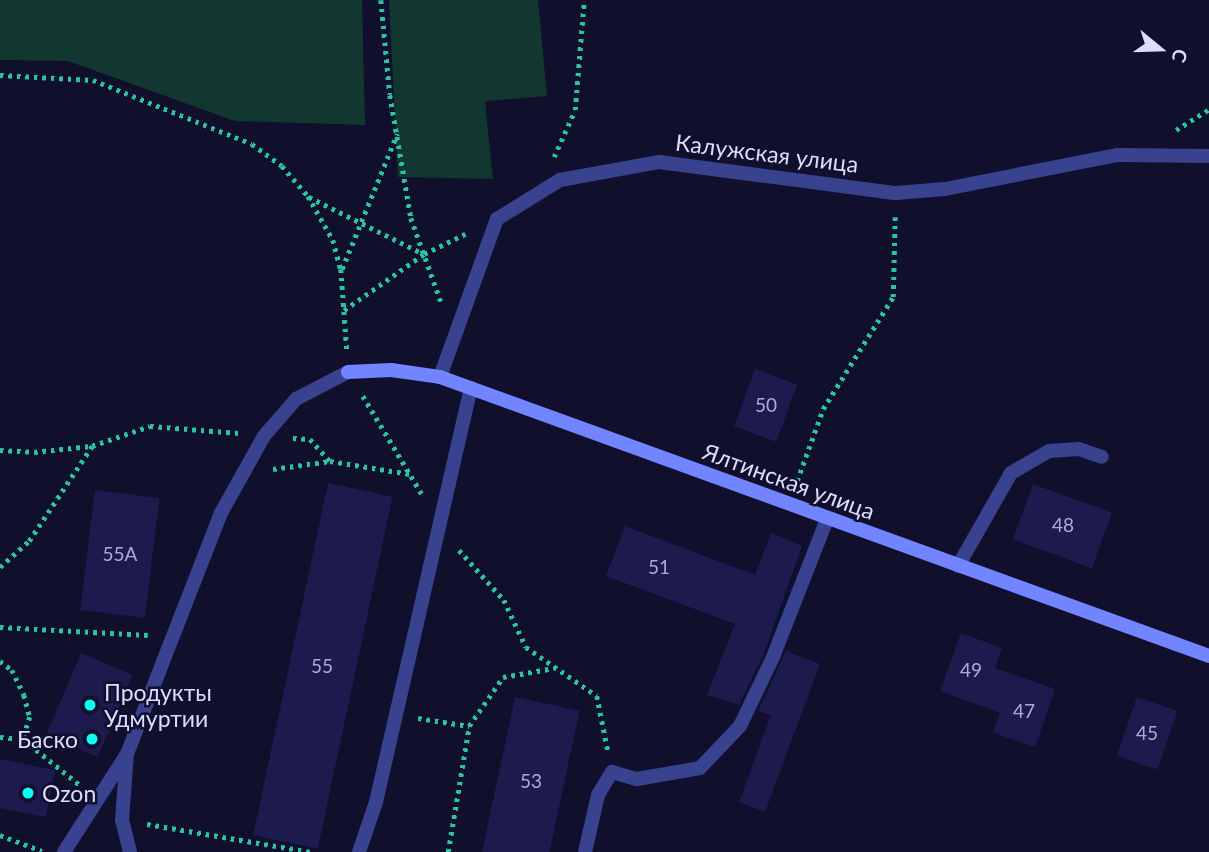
<!DOCTYPE html>
<meta charset="utf-8">
<style>
body{margin:0}
#map{position:relative;width:1209px;height:852px;overflow:hidden;background:#100f2c;font-family:Lato,sans-serif}
div>[style]{position:absolute}
.green>*{inset:0;background:#123730}
.building>*{inset:0;background:#1d1a4e;transform-origin:0 0}
.path>*{height:4.5px;margin-top:-2.25px;transform-origin:0;background:repeating-linear-gradient(90deg,#29c5a3 0 3.5px,transparent 0 8.5px)}
.lane>*{height:14px;margin:-7px;padding:0 7px;transform-origin:7px;border-radius:7px;background:#38428e}
.street>*{height:14px;margin:-7px;padding:0 7px;transform-origin:7px;border-radius:7px;background:#38428e}
.secondary>*{height:14px;margin:-7px;padding:0 7px;transform-origin:7px;border-radius:7px;background:#7284ff}
.dots>*{width:19px;height:19px;translate:-50% -50%;box-sizing:border-box;border:4px solid #100f2c;border-radius:50%}
span{translate:-50% -50%;white-space:nowrap;text-align:center;line-height:1.15;-webkit-text-stroke:5px #100f2c;paint-order:stroke}
.number-label{font-size:19px;color:#acacd3}
.number-label span{-webkit-text-stroke-width:0}
.street-label{font-size:23px;color:#dbdcff}
.poi-label{font-size:23px;color:#dbdcff}
.left{translate:0 -50%;text-align:left}
.right{translate:-100% -50%;text-align:right}
.north{position:absolute;left:1125px;top:14px;width:70px;height:70px;-webkit-text-stroke:5px #100f2c;paint-order:stroke;rotate:109deg;font-size:19px;font-weight:700;line-height:28px;text-align:center;color:#dbdcff}
.north::after{content:'';display:block;margin:auto;width:24px;height:32px;background:#dbdcff;clip-path:polygon(50% 0,100% 100%,50% 72%,0 100%)}
</style>
<div id="map">
<div class="green">
<div style="clip-path:polygon(0 0,362px 0,365px 125px,235px 121px,68px 61px,0 60px)"></div>
<div style="clip-path:polygon(389px 0,538px 0,547px 96px,485px 101px,493px 179px,398px 177px)"></div>
</div>
<div class="building">
<div style="left:755px;top:369px;width:45px;height:61px;rotate:20deg"></div>
<div style="left:328px;top:483px;width:66px;height:360px;rotate:12deg"></div>
<div style="left:1033px;top:484px;width:84px;height:59px;rotate:20deg"></div>
<div style="left:95px;top:490px;width:65px;height:121px;rotate:7deg"></div>
<div style="clip-path:polygon(625px 526px,755px 575px,771px 533px,802px 546px,764px 653px,739px 705px,707px 695px,735px 624px,606px 576px)"></div>
<div style="clip-path:polygon(961px 633px,1002px 648px,995px 668px,1055px 689px,1035px 747px,993px 733px,1000px 713px,940px 691px)"></div>
<div style="clip-path:polygon(786px 651px,820px 664px,765px 812px,739px 802px,771px 715px,758px 711px)"></div>
<div style="left:81px;top:653px;width:56px;height:89px;rotate:23deg"></div>
<div style="left:515px;top:697px;width:66px;height:158px;rotate:12deg"></div>
<div style="left:1137px;top:697px;width:43px;height:62px;rotate:19deg"></div>
<div style="clip-path:polygon(0 759px,55px 770px,46px 817px,0 808px)"></div>
</div>
<div class="path">
<div style="left:381px;top:0;width:95px;rotate:84.6deg"></div>
<div style="left:390px;top:95px;width:125px;rotate:80.3deg"></div>
<div style="left:411px;top:218px;width:89px;rotate:70.3deg"></div>
<div style="left:0;top:75px;width:93px;rotate:3.1deg"></div>
<div style="left:93px;top:80px;width:171px;rotate:21.9deg"></div>
<div style="left:252px;top:144px;width:37px;rotate:36deg"></div>
<div style="left:282px;top:166px;width:40px;rotate:49deg"></div>
<div style="left:308px;top:196px;width:51px;rotate:60.4deg"></div>
<div style="left:333px;top:240px;width:30px;rotate:75deg"></div>
<div style="left:341px;top:269px;width:81px;rotate:85.8deg"></div>
<div style="left:1176px;top:130px;width:39px;rotate:-32deg"></div>
<div style="left:554px;top:157px;width:51px;rotate:-65.9deg"></div>
<div style="left:575px;top:110px;width:110px;rotate:-85.3deg"></div>
<div style="left:309px;top:197px;width:128px;rotate:26.4deg"></div>
<div style="left:424px;top:254px;width:46px;rotate:-26deg"></div>
<div style="left:342px;top:269px;width:146px;rotate:-67.8deg"></div>
<div style="left:344px;top:310px;width:98px;rotate:-35deg"></div>
<div style="left:363px;top:396px;width:114px;rotate:59deg"></div>
<div style="left:293px;top:438px;width:17px;rotate:3deg"></div>
<div style="left:310px;top:439px;width:30px;rotate:48deg"></div>
<div style="left:0;top:450px;width:34px;rotate:3deg"></div>
<div style="left:34px;top:452px;width:57px;rotate:-6deg"></div>
<div style="left:273px;top:469px;width:58px;rotate:-8deg"></div>
<div style="left:330px;top:461px;width:81px;rotate:9.2deg"></div>
<div style="left:797px;top:481px;width:77px;rotate:-70.1deg"></div>
<div style="left:823px;top:409px;width:132px;rotate:-58deg"></div>
<div style="left:893px;top:297px;width:80px;rotate:-88.6deg"></div>
<div style="left:459px;top:550px;width:67px;rotate:48deg"></div>
<div style="left:504px;top:600px;width:52px;rotate:64.9deg"></div>
<div style="left:526px;top:647px;width:86px;rotate:34.6deg"></div>
<div style="left:597px;top:696px;width:56px;rotate:78.7deg"></div>
<div style="left:0;top:567px;width:39px;rotate:-42deg"></div>
<div style="left:29px;top:541px;width:114px;rotate:-56.4deg"></div>
<div style="left:92px;top:446px;width:61px;rotate:-19deg"></div>
<div style="left:150px;top:426px;width:89px;rotate:4.5deg"></div>
<div style="left:0;top:627px;width:148px;rotate:3.1deg"></div>
<div style="left:0;top:661px;width:15px;rotate:37deg"></div>
<div style="left:12px;top:670px;width:28px;rotate:64deg"></div>
<div style="left:24px;top:695px;width:23px;rotate:75deg"></div>
<div style="left:30px;top:717px;width:23px;rotate:108deg"></div>
<div style="left:418px;top:718px;width:52px;rotate:8.9deg"></div>
<div style="left:0;top:737px;width:23px;rotate:5deg"></div>
<div style="left:23px;top:739px;width:75px;rotate:39deg"></div>
<div style="left:147px;top:824px;width:165px;rotate:9.7deg"></div>
<div style="left:0;top:835px;width:45px;rotate:20.9deg"></div>
<div style="left:448px;top:852px;width:128px;rotate:-80.5deg"></div>
<div style="left:469px;top:726px;width:60px;rotate:-55.2deg"></div>
<div style="left:503px;top:677px;width:52px;rotate:-10deg"></div>
</div>
<div class="lane">
<div style="left:958px;top:566px;width:107px;rotate:-60.3deg"></div>
<div style="left:1011px;top:473px;width:44px;rotate:-30.1deg"></div>
<div style="left:1049px;top:451px;width:30px;rotate:-4deg"></div>
<div style="left:1079px;top:449px;width:24px;rotate:19deg"></div>
<div style="left:64px;top:852px;width:117px;rotate:-57.3deg"></div>
<div style="left:359px;top:852px;width:53px;rotate:-71.2deg"></div>
<div style="left:376px;top:802px;width:425px;rotate:-77.1deg"></div>
<div style="left:585px;top:852px;width:58px;rotate:-77.2deg"></div>
<div style="left:598px;top:795px;width:27px;rotate:-59deg"></div>
<div style="left:612px;top:772px;width:26px;rotate:16deg"></div>
<div style="left:637px;top:779px;width:64px;rotate:-9.9deg"></div>
<div style="left:700px;top:768px;width:58px;rotate:-46.4deg"></div>
<div style="left:740px;top:726px;width:76px;rotate:-64.4deg"></div>
<div style="left:773px;top:657px;width:148px;rotate:-68.6deg"></div>
</div>
<div class="street">
<div style="left:440px;top:377px;width:168px;rotate:-70.2deg"></div>
<div style="left:497px;top:219px;width:74px;rotate:-31.8deg"></div>
<div style="left:560px;top:180px;width:101px;rotate:-10.3deg"></div>
<div style="left:659px;top:162px;width:239px;rotate:7.5deg"></div>
<div style="left:896px;top:193px;width:49px;rotate:-4.7deg"></div>
<div style="left:945px;top:189px;width:175px;rotate:-11.2deg"></div>
<div style="left:1117px;top:155px;width:92px;rotate:0.6deg"></div>
<div style="left:130px;top:852px;width:33px;rotate:-104deg"></div>
<div style="left:122px;top:820px;width:66px;rotate:-85.7deg"></div>
<div style="left:127px;top:754px;width:259px;rotate:-68.7deg"></div>
<div style="left:221px;top:513px;width:88px;rotate:-60.8deg"></div>
<div style="left:264px;top:436px;width:49px;rotate:-49.1deg"></div>
<div style="left:296px;top:399px;width:59px;rotate:-27.4deg"></div>
</div>
<div class="secondary">
<div style="left:348px;top:372px;width:43px;rotate:-2.7deg"></div>
<div style="left:391px;top:370px;width:49px;rotate:8.1deg"></div>
<div style="left:440px;top:377px;width:818px;rotate:19.94deg"></div>
</div>
<div class="dots">
<div style="left:90px;top:705px;background:#07fff2"></div>
<div style="left:92px;top:739px;background:#07fff2"></div>
<div style="left:28px;top:793px;background:#07fff2"></div>
</div>
<div class="number-label">
<span style="left:766px;top:405px">50</span>
<span style="left:1063px;top:525px">48</span>
<span style="left:120px;top:554px">55А</span>
<span style="left:659px;top:567px">51</span>
<span style="left:322px;top:666px">55</span>
<span style="left:971px;top:670px">49</span>
<span style="left:1024px;top:711px">47</span>
<span style="left:1147px;top:733px">45</span>
<span style="left:531px;top:781px">53</span>
</div>
<div class="street-label">
<span style="left:767px;top:153px;rotate:7deg">Калужская улица</span>
<span style="left:789px;top:481px;rotate:20deg">Ялтинская улица</span>
</div>
<div class="poi-label">
<span class="left" style="left:104px;top:705px">Продукты<br>Удмуртии</span>
<span class="right" style="left:78px;top:739px">Баско</span>
<span class="left" style="left:42px;top:793px">Ozon</span>
</div>
<div class="north">С</div>
</div>
